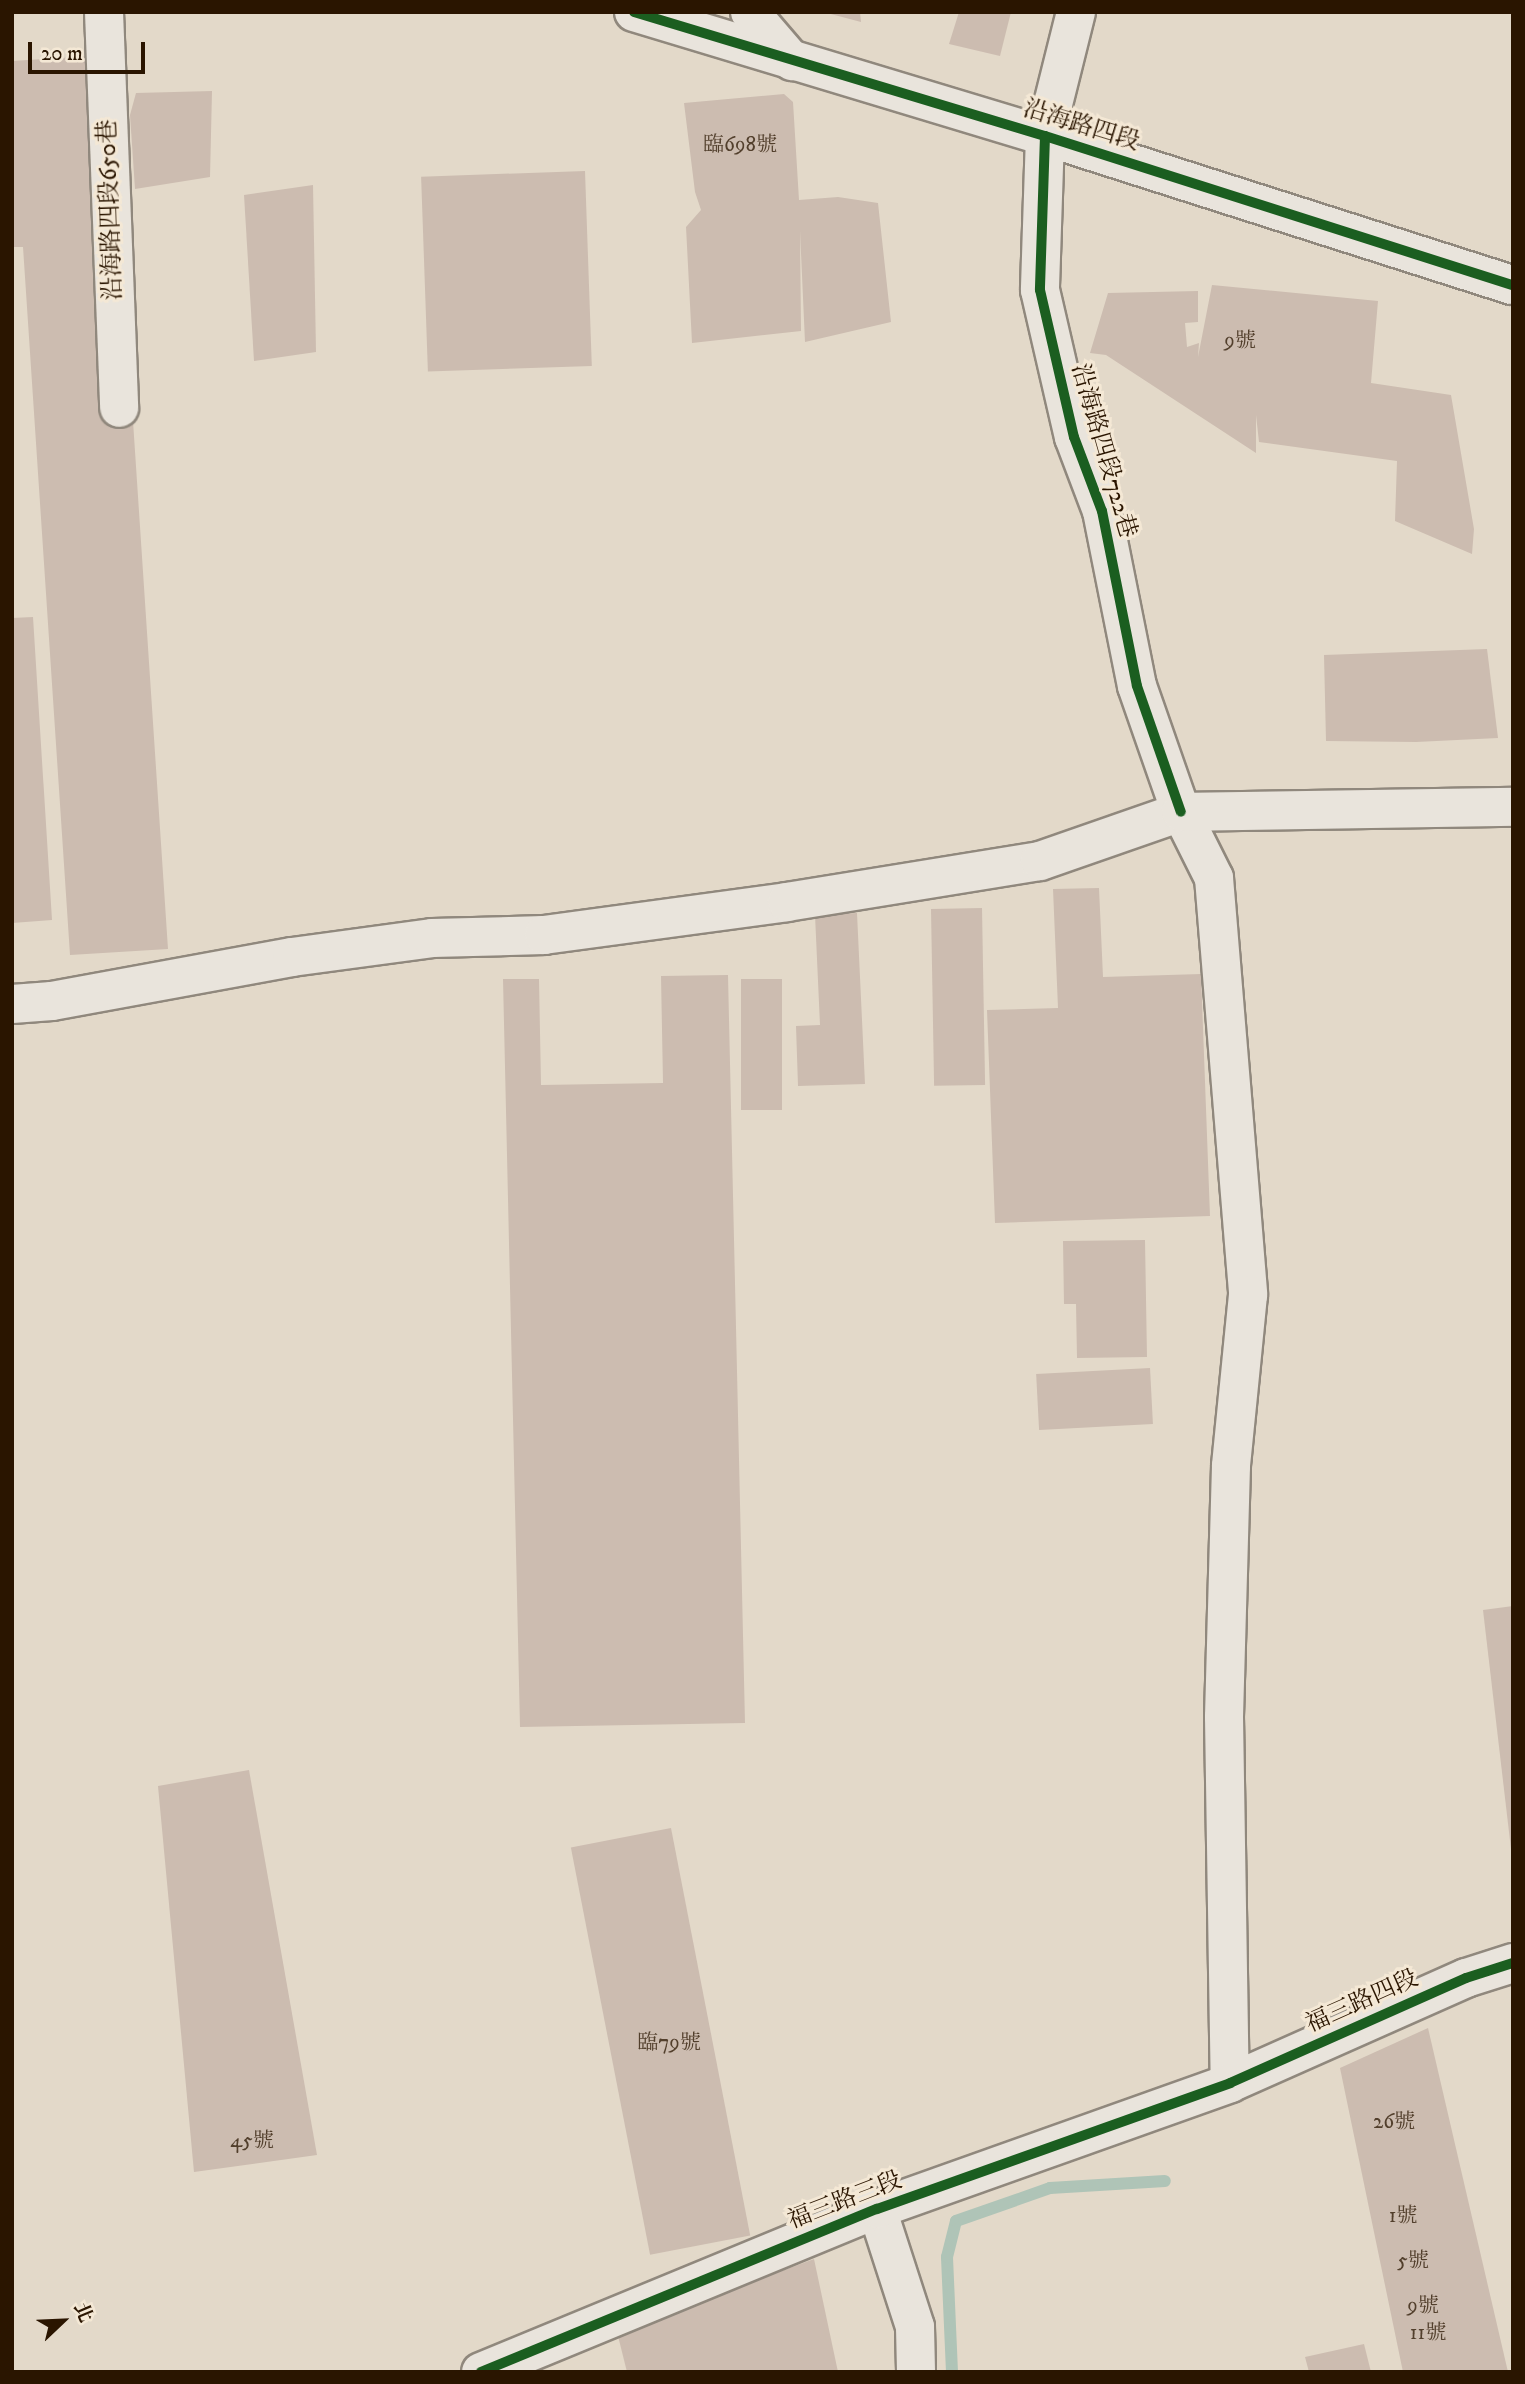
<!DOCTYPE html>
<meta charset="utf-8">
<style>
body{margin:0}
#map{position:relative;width:1525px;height:2384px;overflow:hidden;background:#e3d9c9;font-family:"IM FELL DW Pica","Noto Serif TC",serif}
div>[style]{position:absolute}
.stream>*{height:12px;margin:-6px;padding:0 6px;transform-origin:6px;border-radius:6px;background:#afc4b7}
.building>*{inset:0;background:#ccbcb0;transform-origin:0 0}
.roads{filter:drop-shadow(2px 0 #90887d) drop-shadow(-2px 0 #90887d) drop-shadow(0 2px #90887d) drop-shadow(0 -2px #90887d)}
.minor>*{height:38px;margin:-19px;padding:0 19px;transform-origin:19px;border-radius:19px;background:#e9e4dc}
.cycleway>*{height:10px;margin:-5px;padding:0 5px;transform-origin:5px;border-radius:5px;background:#1b5e20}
span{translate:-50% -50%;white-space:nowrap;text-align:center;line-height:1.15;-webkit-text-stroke:6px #f4e8d5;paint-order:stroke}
.number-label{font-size:21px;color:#523f2c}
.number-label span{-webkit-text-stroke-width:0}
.street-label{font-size:24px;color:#2a1500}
.frame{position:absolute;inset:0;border:14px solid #2a1500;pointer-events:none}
.north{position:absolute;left:28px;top:2286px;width:70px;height:70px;-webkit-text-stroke:5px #f4e8d5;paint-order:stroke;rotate:67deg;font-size:19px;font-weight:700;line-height:28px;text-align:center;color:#2a1500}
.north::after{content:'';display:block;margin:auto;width:24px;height:32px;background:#2a1500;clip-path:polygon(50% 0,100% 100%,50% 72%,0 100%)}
.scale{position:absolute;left:28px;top:42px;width:117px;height:32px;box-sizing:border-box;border:4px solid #2a1500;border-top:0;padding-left:9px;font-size:21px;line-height:24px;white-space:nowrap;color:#2a1500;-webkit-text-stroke:5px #f4e8d5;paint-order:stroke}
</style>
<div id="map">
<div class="stream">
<div style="left:952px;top:2372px;width:115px;rotate:-92.5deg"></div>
<div style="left:947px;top:2257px;width:37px;rotate:-76deg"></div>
<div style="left:956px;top:2221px;width:100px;rotate:-19.3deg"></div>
<div style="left:1050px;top:2188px;width:115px;rotate:-3.5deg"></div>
</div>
<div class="building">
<div style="clip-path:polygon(860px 12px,861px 22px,827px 13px,827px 12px)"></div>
<div style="clip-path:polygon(959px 12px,1011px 12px,1000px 56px,949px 44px)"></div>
<div style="clip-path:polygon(91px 56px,121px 240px,168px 949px,70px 955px,23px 247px,12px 247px,12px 61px)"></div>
<div style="clip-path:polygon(212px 91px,210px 177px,135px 189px,130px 115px,136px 93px)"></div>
<div style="clip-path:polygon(784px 94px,793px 102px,799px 200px,838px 197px,878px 203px,891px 322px,805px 342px,800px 231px,801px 331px,692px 343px,686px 227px,701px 210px,695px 192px,684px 103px)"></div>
<div style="left:585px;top:171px;width:195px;height:164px;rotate:88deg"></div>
<div style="clip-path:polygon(313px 185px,316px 352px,254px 361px,244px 195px)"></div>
<div style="clip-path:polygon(1212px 285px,1378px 301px,1371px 383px,1451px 395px,1474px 529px,1472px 554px,1395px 521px,1397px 461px,1259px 442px,1256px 415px,1256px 453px,1106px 355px,1090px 353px,1108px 293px,1198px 291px,1198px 322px,1185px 323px,1187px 347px,1199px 343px,1198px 357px)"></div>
<div style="clip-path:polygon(33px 617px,52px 920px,12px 923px,12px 618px)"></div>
<div style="clip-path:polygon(1487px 649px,1498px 738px,1416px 742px,1326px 741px,1324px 655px)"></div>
<div style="clip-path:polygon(1099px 888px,1103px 977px,1201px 974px,1210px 1216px,995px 1223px,987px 1010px,1058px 1008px,1053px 889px)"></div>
<div style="left:982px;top:908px;width:177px;height:51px;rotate:89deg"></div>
<div style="clip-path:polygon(857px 913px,865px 1084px,798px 1086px,796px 1026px,820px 1025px,815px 915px)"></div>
<div style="clip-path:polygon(728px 975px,745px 1723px,520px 1727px,503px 979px,539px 979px,541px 1085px,663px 1083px,661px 976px)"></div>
<div style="left:741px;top:979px;width:41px;height:131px"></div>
<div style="clip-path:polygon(1145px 1240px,1147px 1357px,1077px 1358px,1076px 1304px,1064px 1304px,1063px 1241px)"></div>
<div style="left:1150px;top:1368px;width:56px;height:114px;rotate:87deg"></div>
<div style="clip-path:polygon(1513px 1606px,1513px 1849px,1511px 1849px,1483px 1610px)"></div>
<div style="clip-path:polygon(249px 1770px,317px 2155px,194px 2172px,158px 1786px)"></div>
<div style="left:671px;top:1828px;width:415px;height:102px;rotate:79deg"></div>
<div style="clip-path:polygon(1428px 2028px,1508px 2372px,1403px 2372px,1340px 2068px)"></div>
<div style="clip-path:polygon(814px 2259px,838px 2372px,627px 2372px,617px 2332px)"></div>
<div style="clip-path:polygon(1364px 2344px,1371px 2372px,1309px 2372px,1305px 2357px)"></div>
</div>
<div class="roads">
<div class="minor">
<div style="left:104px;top:12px;width:396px;rotate:87.8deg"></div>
<div style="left:634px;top:12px;width:429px;rotate:16.8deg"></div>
<div style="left:1045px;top:136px;width:491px;rotate:17.7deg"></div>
<div style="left:750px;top:12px;width:65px;rotate:49.4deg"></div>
<div style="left:1076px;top:12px;width:128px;rotate:104deg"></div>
<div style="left:1045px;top:136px;width:154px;rotate:91.9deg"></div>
<div style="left:1040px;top:290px;width:151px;rotate:77deg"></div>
<div style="left:1074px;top:437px;width:79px;rotate:69.3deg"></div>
<div style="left:1102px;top:511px;width:178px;rotate:78.7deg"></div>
<div style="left:1137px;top:686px;width:133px;rotate:70.8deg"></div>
<div style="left:1181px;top:812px;width:74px;rotate:63.4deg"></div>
<div style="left:1214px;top:878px;width:418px;rotate:85.3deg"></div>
<div style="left:1248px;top:1295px;width:172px;rotate:95.7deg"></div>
<div style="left:1231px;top:1466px;width:251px;rotate:91.6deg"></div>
<div style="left:1224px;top:1717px;width:366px;rotate:89.1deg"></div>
<div style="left:12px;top:1004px;width:40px;rotate:-4.3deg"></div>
<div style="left:52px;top:1001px;width:244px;rotate:-10.4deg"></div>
<div style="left:292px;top:957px;width:141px;rotate:-7.7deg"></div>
<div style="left:432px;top:938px;width:112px;rotate:-1.5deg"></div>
<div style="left:544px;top:935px;width:245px;rotate:-7.7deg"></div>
<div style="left:787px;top:902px;width:256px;rotate:-9.2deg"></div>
<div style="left:1040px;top:861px;width:149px;rotate:-19.2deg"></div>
<div style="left:1181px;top:812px;width:332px;rotate:-0.9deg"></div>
<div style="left:877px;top:2209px;width:124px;rotate:72.1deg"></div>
<div style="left:915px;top:2327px;width:45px;rotate:88.7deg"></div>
<div style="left:481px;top:2372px;width:428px;rotate:-22.4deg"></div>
<div style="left:877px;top:2209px;width:375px;rotate:-19.6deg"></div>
<div style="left:1230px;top:2083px;width:258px;rotate:-24deg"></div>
<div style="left:1466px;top:1978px;width:49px;rotate:-17.7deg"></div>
</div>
</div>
<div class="cycleway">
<div style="left:634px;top:12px;width:429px;rotate:16.8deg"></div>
<div style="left:1045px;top:136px;width:491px;rotate:17.7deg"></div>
<div style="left:1045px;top:136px;width:154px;rotate:91.9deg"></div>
<div style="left:1040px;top:290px;width:151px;rotate:77deg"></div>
<div style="left:1074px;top:437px;width:79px;rotate:69.3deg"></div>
<div style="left:1102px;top:511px;width:178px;rotate:78.7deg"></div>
<div style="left:1137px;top:686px;width:133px;rotate:70.8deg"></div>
<div style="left:481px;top:2372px;width:428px;rotate:-22.4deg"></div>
<div style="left:877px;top:2209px;width:375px;rotate:-19.6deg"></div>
<div style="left:1230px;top:2083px;width:258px;rotate:-24deg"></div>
<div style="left:1466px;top:1978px;width:49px;rotate:-17.7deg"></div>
</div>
<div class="number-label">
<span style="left:740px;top:145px">臨698號</span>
<span style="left:1240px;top:341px">9號</span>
<span style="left:669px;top:2043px">臨79號</span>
<span style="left:1394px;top:2122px">26號</span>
<span style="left:252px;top:2141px">45號</span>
<span style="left:1403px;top:2216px">1號</span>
<span style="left:1413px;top:2261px">5號</span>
<span style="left:1423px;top:2306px">9號</span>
<span style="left:1428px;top:2333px">11號</span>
</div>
<div class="street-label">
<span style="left:1081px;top:126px;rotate:17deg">沿海路四段</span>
<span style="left:111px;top:210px;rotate:-92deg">沿海路四段650巷</span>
<span style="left:1103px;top:451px;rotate:74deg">沿海路四段722巷</span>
<span style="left:1362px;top:2002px;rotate:-24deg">福三路四段</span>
<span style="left:845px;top:2201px;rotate:-21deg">福三路三段</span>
</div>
<div class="frame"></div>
<div class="north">北</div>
<div class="scale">20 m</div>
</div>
